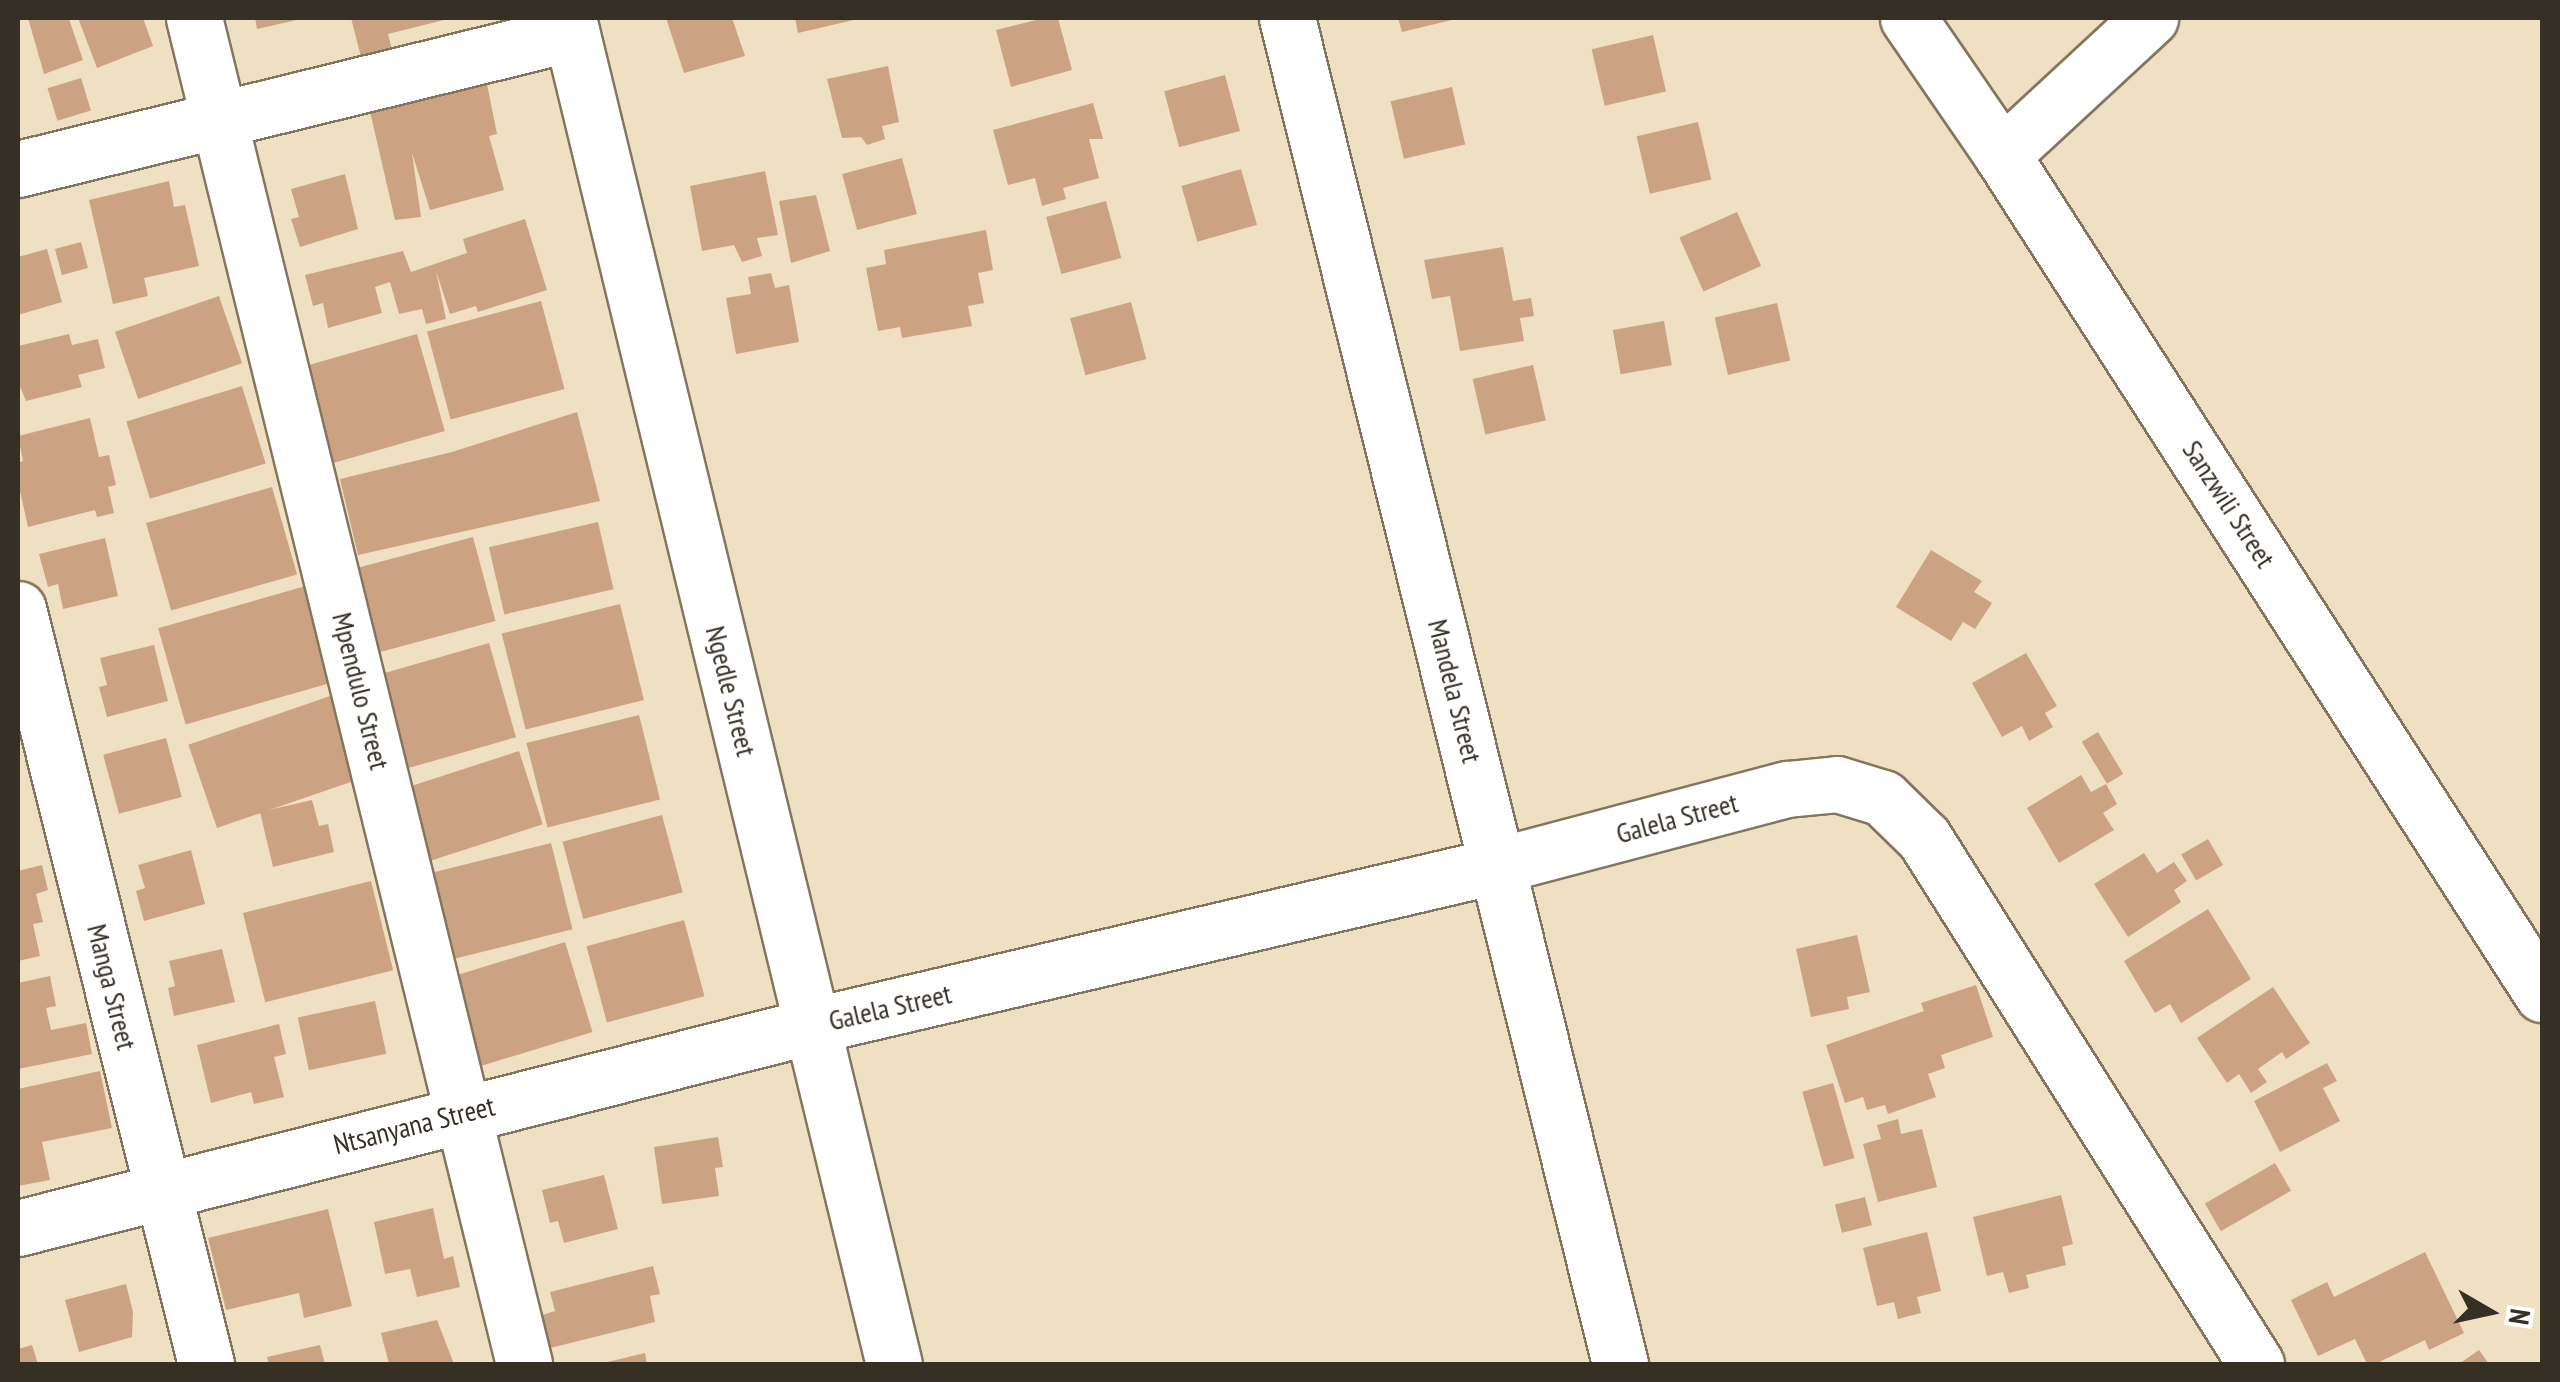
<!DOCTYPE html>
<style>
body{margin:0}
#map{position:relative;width:2560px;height:1382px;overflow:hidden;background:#efe0c4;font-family:"PT Sans Narrow",sans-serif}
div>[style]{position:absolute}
.building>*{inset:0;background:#cca382;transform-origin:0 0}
.roads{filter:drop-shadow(2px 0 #84765c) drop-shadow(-2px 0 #84765c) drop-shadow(0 2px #84765c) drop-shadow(0 -2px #84765c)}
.minor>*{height:55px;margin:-27.5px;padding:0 27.5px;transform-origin:27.5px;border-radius:27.5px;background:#fff}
span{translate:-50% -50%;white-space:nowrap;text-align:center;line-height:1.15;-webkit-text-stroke:10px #fff;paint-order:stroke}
.street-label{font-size:28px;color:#352f24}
.frame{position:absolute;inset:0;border:20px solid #352f24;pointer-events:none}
.north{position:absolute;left:2440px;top:1262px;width:100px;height:100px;-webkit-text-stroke:8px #fff;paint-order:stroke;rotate:99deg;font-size:28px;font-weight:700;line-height:40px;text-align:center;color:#352f24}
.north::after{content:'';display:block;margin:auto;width:35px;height:45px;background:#352f24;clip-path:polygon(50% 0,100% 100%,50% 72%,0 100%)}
</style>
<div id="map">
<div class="building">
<div style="clip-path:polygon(28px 18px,69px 19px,83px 60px,44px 74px)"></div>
<div style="clip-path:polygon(78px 18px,143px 18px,153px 46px,97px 68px)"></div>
<div style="clip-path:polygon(255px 18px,301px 18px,301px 19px,257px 29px)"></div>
<div style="clip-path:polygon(351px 18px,448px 18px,448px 19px,388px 34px,392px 50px,361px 57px)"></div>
<div style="clip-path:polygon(666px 18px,732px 18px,745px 56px,684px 73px)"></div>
<div style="clip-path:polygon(795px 18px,858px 18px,858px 19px,798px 33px)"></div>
<div style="clip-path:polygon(1044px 18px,1058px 18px,1072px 70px,1011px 87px,996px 30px)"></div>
<div style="clip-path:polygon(1398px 18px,1456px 18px,1456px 19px,1402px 32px)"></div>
<div style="left:1653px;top:35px;width:58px;height:63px;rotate:77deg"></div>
<div style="clip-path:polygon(888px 66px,899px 122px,882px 126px,885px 139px,867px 145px,861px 137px,842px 138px,827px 79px)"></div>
<div style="left:1225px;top:75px;width:58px;height:63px;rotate:75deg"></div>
<div style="left:81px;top:78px;width:34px;height:35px;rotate:73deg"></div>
<div style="clip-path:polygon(487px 84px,497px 134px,489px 136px,504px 190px,430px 210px,412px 153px,421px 217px,395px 220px,369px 107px)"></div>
<div style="left:1452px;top:87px;width:59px;height:63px;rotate:77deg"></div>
<div style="clip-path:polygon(1093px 103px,1103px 139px,1089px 139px,1099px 178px,1063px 188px,1066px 199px,1042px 206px,1035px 178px,1008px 185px,993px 130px)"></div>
<div style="left:1698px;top:122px;width:59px;height:63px;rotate:77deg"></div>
<div style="left:902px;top:158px;width:58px;height:62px;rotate:75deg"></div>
<div style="left:1241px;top:169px;width:58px;height:62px;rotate:74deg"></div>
<div style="clip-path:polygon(765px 171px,778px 235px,757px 238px,762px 256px,742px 262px,734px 245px,702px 251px,690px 186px)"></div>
<div style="clip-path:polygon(345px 174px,358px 229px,300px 247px,291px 219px,299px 217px,291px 189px)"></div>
<div style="clip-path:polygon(169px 181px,174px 207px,185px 205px,199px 266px,144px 278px,148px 296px,113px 304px,89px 200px)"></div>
<div style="clip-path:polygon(816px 195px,830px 251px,791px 263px,779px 201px)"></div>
<div style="left:1106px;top:201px;width:59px;height:62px;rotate:75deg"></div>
<div style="left:1737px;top:212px;width:59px;height:63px;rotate:66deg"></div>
<div style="clip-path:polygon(525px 219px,547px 290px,478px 312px,476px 306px,450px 314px,436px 271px,446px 319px,426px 324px,422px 309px,399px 314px,390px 282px,375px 287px,382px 313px,328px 328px,323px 303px,313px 306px,305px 275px,403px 251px,411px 272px,467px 253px,463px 239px)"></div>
<div style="clip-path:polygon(986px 230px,993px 270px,978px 273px,984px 303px,968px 306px,972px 326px,902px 338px,900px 327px,878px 331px,866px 268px,886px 264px,884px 250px)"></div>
<div style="left:81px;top:242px;width:27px;height:27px;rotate:75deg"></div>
<div style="clip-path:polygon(1503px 247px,1513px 301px,1531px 298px,1534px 316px,1520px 318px,1524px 341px,1460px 351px,1450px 296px,1432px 299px,1424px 260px)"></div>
<div style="clip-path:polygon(47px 249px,62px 302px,18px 315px,18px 257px)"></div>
<div style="clip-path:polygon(771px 273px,775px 288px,789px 285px,799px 342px,736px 354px,726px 298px,751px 294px,748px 277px)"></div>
<div style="left:219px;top:296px;width:71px;height:110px;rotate:71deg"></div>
<div style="left:541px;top:301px;width:91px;height:118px;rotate:75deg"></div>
<div style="left:1131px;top:302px;width:59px;height:63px;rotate:75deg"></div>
<div style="left:1777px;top:303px;width:59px;height:64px;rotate:77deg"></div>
<div style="left:1664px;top:321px;width:45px;height:52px;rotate:80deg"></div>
<div style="clip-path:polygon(69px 334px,72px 345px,98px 339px,105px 368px,78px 375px,82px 387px,26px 401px,18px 382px,18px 346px)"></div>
<div style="left:417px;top:334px;width:101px;height:116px;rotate:74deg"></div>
<div style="left:1533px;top:365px;width:57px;height:62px;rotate:77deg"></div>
<div style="left:242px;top:386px;width:81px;height:121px;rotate:73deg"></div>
<div style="clip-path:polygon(577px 412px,600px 501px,358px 555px,340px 479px,452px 452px)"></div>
<div style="clip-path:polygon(90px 418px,99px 457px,109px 455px,116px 485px,108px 487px,114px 513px,97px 517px,95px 510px,28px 527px,18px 482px,18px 463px,23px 461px,18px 436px)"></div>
<div style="left:272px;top:487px;width:91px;height:131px;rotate:74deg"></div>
<div style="left:598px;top:522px;width:69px;height:112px;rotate:77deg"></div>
<div style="left:473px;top:537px;width:87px;height:125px;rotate:75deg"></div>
<div style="clip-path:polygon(105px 538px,118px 596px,63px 609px,58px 584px,48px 587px,39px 554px)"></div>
<div style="clip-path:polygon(1931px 550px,1982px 581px,1974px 592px,1992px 603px,1975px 629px,1963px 622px,1951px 641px,1896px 607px)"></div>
<div style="left:309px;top:585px;width:100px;height:157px;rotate:74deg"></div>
<div style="left:620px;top:604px;width:99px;height:122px;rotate:76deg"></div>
<div style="left:489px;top:643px;width:98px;height:122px;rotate:74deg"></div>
<div style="clip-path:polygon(154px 645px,168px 701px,107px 717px,99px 687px,107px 685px,100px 658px)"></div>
<div style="clip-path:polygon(2026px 653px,2057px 706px,2045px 713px,2053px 727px,2029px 741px,2022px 726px,2002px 737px,1972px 683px)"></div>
<div style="left:333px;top:695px;width:88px;height:153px;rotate:71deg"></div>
<div style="left:639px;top:715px;width:87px;height:116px;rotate:76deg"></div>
<div style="left:2098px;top:732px;width:49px;height:19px;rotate:59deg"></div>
<div style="left:166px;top:738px;width:61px;height:65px;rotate:75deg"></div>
<div style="left:519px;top:751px;width:77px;height:118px;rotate:72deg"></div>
<div style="clip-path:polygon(2081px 775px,2091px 792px,2106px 784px,2117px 804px,2103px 813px,2114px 830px,2059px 863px,2027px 808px)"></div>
<div style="clip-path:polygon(312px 800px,319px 826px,328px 824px,334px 852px,273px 867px,260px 812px)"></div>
<div style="left:662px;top:815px;width:80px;height:103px;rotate:75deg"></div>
<div style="left:2208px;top:839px;width:30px;height:31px;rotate:60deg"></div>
<div style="left:551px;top:843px;width:89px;height:129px;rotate:76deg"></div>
<div style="clip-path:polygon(191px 850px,205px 904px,144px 921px,136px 891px,145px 888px,138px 865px)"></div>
<div style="clip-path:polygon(2144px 853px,2157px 873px,2174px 862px,2187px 881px,2174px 890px,2181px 902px,2128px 937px,2094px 884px)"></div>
<div style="clip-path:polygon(42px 865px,48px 890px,36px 894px,43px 922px,33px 924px,40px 956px,18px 961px,18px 871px)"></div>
<div style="left:371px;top:881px;width:92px;height:132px;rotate:76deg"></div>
<div style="clip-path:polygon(2208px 909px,2251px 979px,2181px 1023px,2170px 1004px,2155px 1013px,2124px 961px)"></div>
<div style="left:684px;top:920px;width:79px;height:101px;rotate:75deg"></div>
<div style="clip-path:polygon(1857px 935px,1870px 992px,1847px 997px,1849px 1009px,1811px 1017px,1796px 949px)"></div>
<div style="left:565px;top:942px;width:94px;height:116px;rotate:73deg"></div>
<div style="clip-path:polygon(222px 949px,235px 1002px,174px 1016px,168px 988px,175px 986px,169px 961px)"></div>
<div style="clip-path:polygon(50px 976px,56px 1006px,46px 1008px,51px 1030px,86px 1023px,92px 1054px,18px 1069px,18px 983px)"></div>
<div style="clip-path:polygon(1976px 985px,1993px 1037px,1941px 1055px,1945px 1068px,1928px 1074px,1936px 1097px,1888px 1114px,1885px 1105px,1867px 1110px,1863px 1097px,1845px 1103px,1826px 1045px,1924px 1011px,1921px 1003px)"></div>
<div style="clip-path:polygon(2273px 987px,2310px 1043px,2286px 1059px,2282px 1052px,2258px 1069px,2267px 1082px,2251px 1093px,2239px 1074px,2227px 1083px,2197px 1038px)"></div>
<div style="left:375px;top:1001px;width:54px;height:79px;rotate:78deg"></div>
<div style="clip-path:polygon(279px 1024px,286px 1054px,274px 1057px,284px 1097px,254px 1104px,251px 1092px,211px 1103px,197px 1045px)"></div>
<div style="clip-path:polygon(2327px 1063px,2337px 1081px,2323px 1088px,2340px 1121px,2280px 1152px,2254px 1101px)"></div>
<div style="clip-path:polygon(100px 1071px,112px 1128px,42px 1142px,50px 1180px,18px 1186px,18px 1089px)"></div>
<div style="left:1833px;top:1083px;width:78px;height:32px;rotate:74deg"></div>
<div style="clip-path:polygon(1898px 1119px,1901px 1134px,1922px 1129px,1937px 1187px,1878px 1202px,1863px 1144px,1881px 1139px,1877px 1125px)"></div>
<div style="clip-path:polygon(718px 1137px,723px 1167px,715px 1168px,719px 1196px,662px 1204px,654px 1147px)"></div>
<div style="left:2275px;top:1163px;width:32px;height:81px;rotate:60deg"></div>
<div style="clip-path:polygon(604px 1175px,618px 1229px,564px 1243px,558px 1221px,550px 1223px,542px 1190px)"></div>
<div style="clip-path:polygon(2061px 1195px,2073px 1244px,2062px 1247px,2066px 1265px,2026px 1275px,2029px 1288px,2009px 1293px,2003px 1272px,1987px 1276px,1973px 1217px)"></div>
<div style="left:1865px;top:1197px;width:29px;height:31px;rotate:76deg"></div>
<div style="clip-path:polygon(433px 1208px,444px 1259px,453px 1256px,460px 1287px,417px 1297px,410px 1269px,385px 1274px,374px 1222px)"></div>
<div style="clip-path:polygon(328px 1209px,352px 1306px,304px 1318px,299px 1293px,226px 1310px,208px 1238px)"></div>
<div style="clip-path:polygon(1927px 1232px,1941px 1291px,1917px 1297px,1921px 1313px,1898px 1319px,1894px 1302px,1877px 1306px,1863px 1248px)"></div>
<div style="clip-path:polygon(2425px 1252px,2464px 1333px,2429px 1350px,2425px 1340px,2375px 1364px,2367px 1364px,2355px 1339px,2318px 1356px,2291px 1300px,2327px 1282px,2334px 1297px)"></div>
<div style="clip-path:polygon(653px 1266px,660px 1294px,650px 1296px,655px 1322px,550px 1348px,542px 1315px,555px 1311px,550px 1292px)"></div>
<div style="clip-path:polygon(126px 1284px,133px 1312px,132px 1337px,79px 1352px,65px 1300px)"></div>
<div style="clip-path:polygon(437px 1320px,454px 1364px,389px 1364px,381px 1333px)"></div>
<div style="clip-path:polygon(32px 1345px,38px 1364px,18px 1364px,18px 1349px)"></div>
<div style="clip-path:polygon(320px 1345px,325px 1364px,269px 1364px,267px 1357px)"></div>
<div style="clip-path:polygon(2479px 1350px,2489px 1364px,2459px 1364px)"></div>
<div style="clip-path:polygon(645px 1353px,647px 1364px,604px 1364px,603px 1363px)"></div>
</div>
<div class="roads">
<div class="minor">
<div style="left:194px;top:18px;width:1386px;rotate:76.22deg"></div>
<div style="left:568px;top:18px;width:1385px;rotate:76.39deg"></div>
<div style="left:1287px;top:18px;width:1387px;rotate:76.1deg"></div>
<div style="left:1908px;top:18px;width:166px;rotate:55.5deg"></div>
<div style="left:2002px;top:155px;width:998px;rotate:57.23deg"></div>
<div style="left:2002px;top:155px;width:202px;rotate:-42.8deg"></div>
<div style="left:18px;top:169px;width:570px;rotate:-13.79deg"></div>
<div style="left:18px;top:609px;width:778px;rotate:76.02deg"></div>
<div style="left:18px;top:1228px;width:818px;rotate:-14.29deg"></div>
<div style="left:811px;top:1026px;width:707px;rotate:-13.17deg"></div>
<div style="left:1499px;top:865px;width:298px;rotate:-14.8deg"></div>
<div style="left:1787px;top:789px;width:50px;rotate:-5.7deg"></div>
<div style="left:1837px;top:784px;width:48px;rotate:16.9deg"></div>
<div style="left:1883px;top:798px;width:57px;rotate:44.3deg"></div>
<div style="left:1924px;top:838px;width:622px;rotate:57.74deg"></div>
</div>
</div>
<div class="street-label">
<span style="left:2229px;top:504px;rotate:57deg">Sanzwili Street</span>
<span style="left:361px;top:691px;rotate:76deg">Mpendulo Street</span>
<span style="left:731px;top:691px;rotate:76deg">Ngedle Street</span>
<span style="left:1455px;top:691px;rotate:76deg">Mandela Street</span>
<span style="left:1677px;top:818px;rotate:-15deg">Galela Street</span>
<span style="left:112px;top:987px;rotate:76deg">Manga Street</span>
<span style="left:890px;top:1007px;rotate:-13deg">Galela Street</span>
<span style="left:414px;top:1125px;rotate:-14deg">Ntsanyana Street</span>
</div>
<div class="frame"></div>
<div class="north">N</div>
</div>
